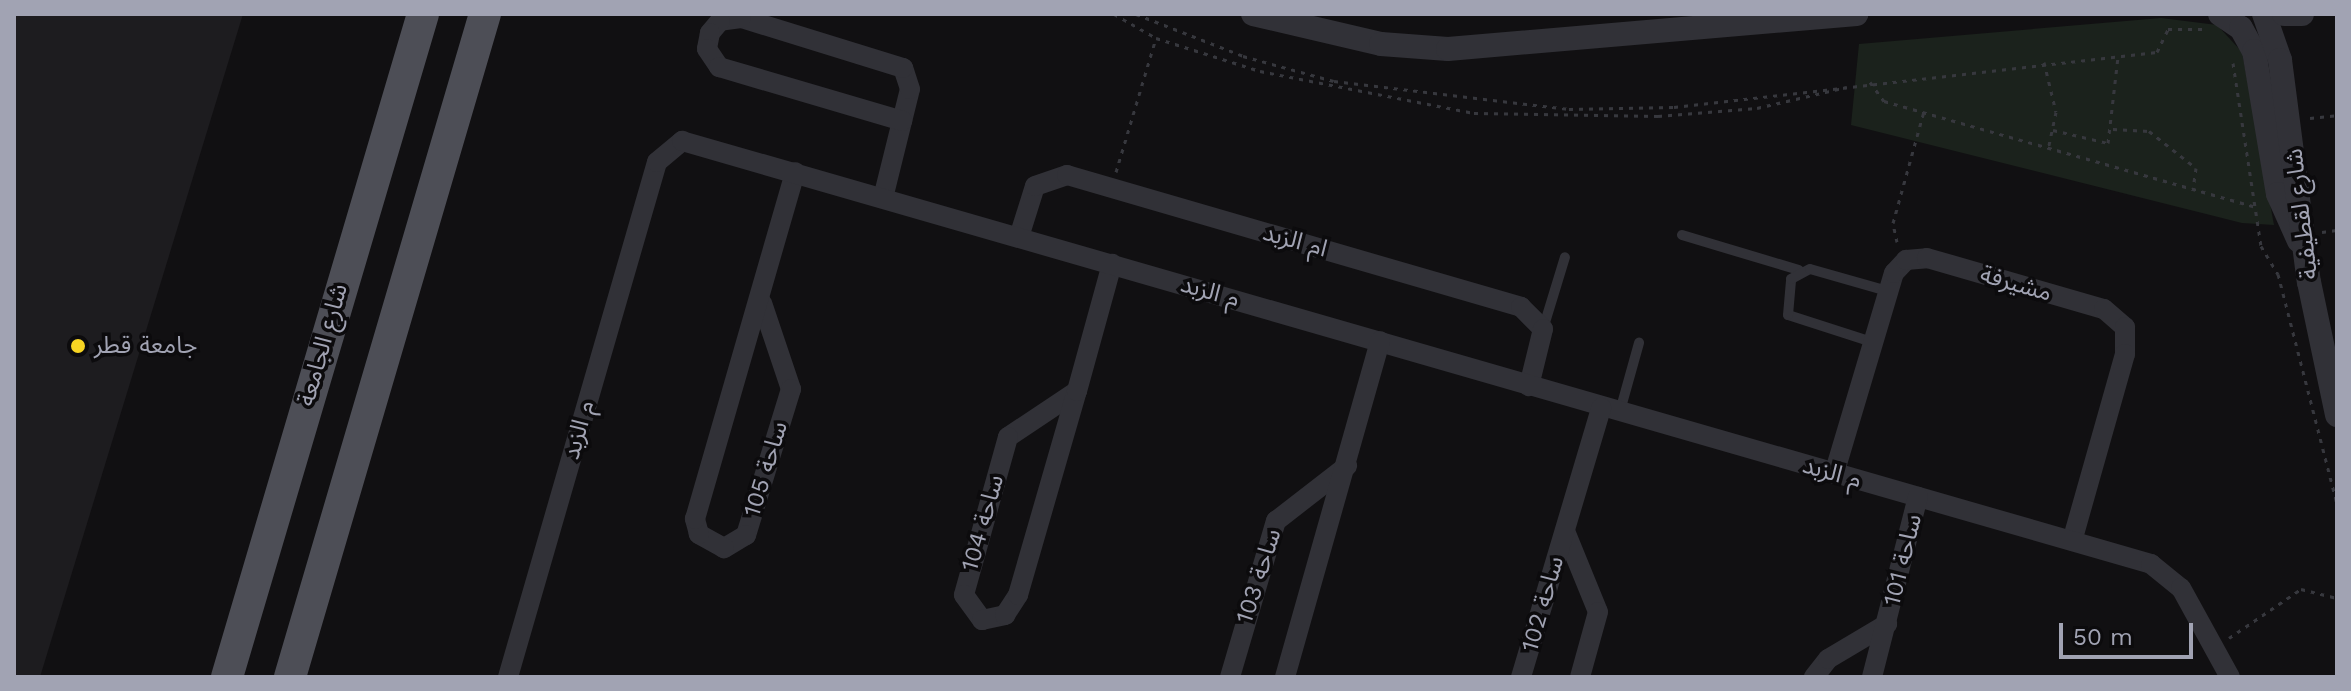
<!DOCTYPE html>
<meta charset="utf-8">
<style>
body{margin:0}
#map{position:relative;width:2351px;height:691px;overflow:hidden;background:#111012;font-family:"Work Sans","Noto Sans Arabic",sans-serif}
div>[style]{position:absolute}
.built>*{inset:0;background:#1d1c1f}
.green>*{inset:0;background:#1b221c}
.path>*{height:3px;margin-top:-1.5px;transform-origin:0;background:repeating-linear-gradient(90deg,#37383e 0 4px,transparent 0 10px)}
.service>*{height:10px;margin:-5px;padding:0 5px;transform-origin:5px;border-radius:5px;background:#313137}
.minor>*{height:20px;margin:-10px;padding:0 10px;transform-origin:10px;border-radius:10px;background:#313137}
.tertiary>*{height:24px;margin:-12px;padding:0 12px;transform-origin:12px;border-radius:12px;background:#313137}
.primary>*{height:32px;margin:-16px;padding:0 16px;transform-origin:16px;border-radius:16px;background:#4d4e56}
.dots>*{width:22px;height:22px;translate:-50% -50%;box-sizing:border-box;border:4px solid #0c0b0d;border-radius:50%}
span{translate:-50% -50%;white-space:nowrap;text-align:center;line-height:1.15;-webkit-text-stroke:7px #0c0b0d;paint-order:stroke}
.street-label{font-size:24px;color:#a1a3b3}
.poi-label{font-size:24px;color:#a1a3b3}
.left{translate:0 -50%;text-align:left}
.frame{position:absolute;inset:0;border:16px solid #a1a3b3;pointer-events:none}
.scale{position:absolute;left:2059px;top:623px;width:134px;height:36px;box-sizing:border-box;border:4px solid #a1a3b3;border-top:0;padding-left:10px;font-size:24px;line-height:28px;white-space:nowrap;color:#a1a3b3;-webkit-text-stroke:6px #0c0b0d;paint-order:stroke}
</style>
<div id="map">
<div class="built">
<div style="clip-path:polygon(14px 14px,243px 14px,40px 677px,14px 677px)"></div>
</div>
<div class="green">
<div style="clip-path:polygon(2161px 18px,2217px 25px,2242px 52px,2274px 225px,2242px 223px,1851px 125px,1859px 44px)"></div>
</div>
<div class="path">
<div style="left:1114px;top:14px;width:48px;rotate:29.7deg"></div>
<div style="left:1156px;top:38px;width:109px;rotate:17.6deg"></div>
<div style="left:1260px;top:71px;width:218px;rotate:11.1deg"></div>
<div style="left:1474px;top:113px;width:184px;rotate:0.9deg"></div>
<div style="left:1658px;top:116px;width:99px;rotate:-4.6deg"></div>
<div style="left:1757px;top:108px;width:92px;rotate:-13.1deg"></div>
<div style="left:1136px;top:14px;width:115px;rotate:21.4deg"></div>
<div style="left:1243px;top:56px;width:94px;rotate:15.4deg"></div>
<div style="left:1334px;top:81px;width:237px;rotate:6.8deg"></div>
<div style="left:1569px;top:109px;width:105px;rotate:-1.1deg"></div>
<div style="left:1674px;top:107px;width:486px;rotate:-6.5deg"></div>
<div style="left:2157px;top:52px;width:25px;rotate:-64deg"></div>
<div style="left:2168px;top:29px;width:37px"></div>
<div style="left:2044px;top:62px;width:51px;rotate:76.5deg"></div>
<div style="left:2056px;top:112px;width:35px;rotate:102deg"></div>
<div style="left:2233px;top:63px;width:185px;rotate:81.3deg"></div>
<div style="left:2261px;top:246px;width:33px;rotate:59deg"></div>
<div style="left:2278px;top:274px;width:237px;rotate:75.6deg"></div>
<div style="left:1870px;top:82px;width:24px;rotate:54deg"></div>
<div style="left:1884px;top:101px;width:386px;rotate:15.9deg"></div>
<div style="left:2310px;top:118px;width:27px;rotate:-6deg"></div>
<div style="left:2113px;top:129px;width:36px;rotate:3deg"></div>
<div style="left:2149px;top:131px;width:60px;rotate:38.2deg"></div>
<div style="left:2196px;top:168px;width:21px;rotate:98deg"></div>
<div style="left:2053px;top:130px;width:57px;rotate:13.3deg"></div>
<div style="left:2108px;top:143px;width:87px;rotate:-83.4deg"></div>
<div style="left:1116px;top:172px;width:140px;rotate:-73.4deg"></div>
<div style="left:2322px;top:232px;width:15px;rotate:-8deg"></div>
<div style="left:1897px;top:242px;width:19px;rotate:-102deg"></div>
<div style="left:1893px;top:223px;width:116px;rotate:-74.5deg"></div>
<div style="left:2229px;top:638px;width:87px;rotate:-34.2deg"></div>
<div style="left:2301px;top:589px;width:37px;rotate:14deg"></div>
</div>
<div class="service">
<div style="left:1682px;top:235px;width:122px;rotate:16.7deg"></div>
<div style="left:1543px;top:329px;width:75px;rotate:-73deg"></div>
<div style="left:1872px;top:342px;width:88px;rotate:-162.2deg"></div>
<div style="left:1788px;top:315px;width:36px;rotate:-85deg"></div>
<div style="left:1791px;top:279px;width:21px;rotate:-28deg"></div>
<div style="left:1810px;top:269px;width:80px;rotate:15.9deg"></div>
<div style="left:1620px;top:411px;width:71px;rotate:-74.4deg"></div>
</div>
<div class="minor">
<div style="left:883px;top:198px;width:112px;rotate:-76.1deg"></div>
<div style="left:910px;top:89px;width:22px;rotate:-108deg"></div>
<div style="left:903px;top:68px;width:170px;rotate:-162.8deg"></div>
<div style="left:741px;top:18px;width:21px;rotate:172deg"></div>
<div style="left:720px;top:21px;width:16px;rotate:130deg"></div>
<div style="left:710px;top:33px;width:16px;rotate:101deg"></div>
<div style="left:707px;top:49px;width:22px;rotate:56deg"></div>
<div style="left:719px;top:67px;width:191px;rotate:16.4deg"></div>
<div style="left:1019px;top:237px;width:53px;rotate:-72.6deg"></div>
<div style="left:1035px;top:186px;width:34px;rotate:-19deg"></div>
<div style="left:1067px;top:175px;width:473px;rotate:16.2deg"></div>
<div style="left:1521px;top:307px;width:31px;rotate:45deg"></div>
<div style="left:1543px;top:329px;width:59px;rotate:103.8deg"></div>
<div style="left:762px;top:303px;width:91px;rotate:71.4deg"></div>
<div style="left:791px;top:389px;width:153px;rotate:107.1deg"></div>
<div style="left:746px;top:535px;width:26px;rotate:149deg"></div>
<div style="left:724px;top:548px;width:29px;rotate:-151deg"></div>
<div style="left:699px;top:534px;width:16px;rotate:-105deg"></div>
<div style="left:695px;top:519px;width:361px;rotate:-73.9deg"></div>
<div style="left:1077px;top:391px;width:83px;rotate:146.3deg"></div>
<div style="left:1008px;top:437px;width:164px;rotate:105.6deg"></div>
<div style="left:964px;top:595px;width:31px;rotate:54deg"></div>
<div style="left:982px;top:620px;width:24px;rotate:-12deg"></div>
<div style="left:1005px;top:615px;width:24px;rotate:-57deg"></div>
<div style="left:1018px;top:595px;width:212px;rotate:-73.9deg"></div>
<div style="left:1077px;top:391px;width:132px;rotate:-74.6deg"></div>
<div style="left:1834px;top:474px;width:210px;rotate:-73.4deg"></div>
<div style="left:1894px;top:273px;width:18px;rotate:-47deg"></div>
<div style="left:1906px;top:260px;width:21px;rotate:-5deg"></div>
<div style="left:1927px;top:258px;width:184px;rotate:16.1deg"></div>
<div style="left:2104px;top:309px;width:28px;rotate:41deg"></div>
<div style="left:2125px;top:327px;width:27px;rotate:90deg"></div>
<div style="left:2125px;top:354px;width:194px;rotate:105.8deg"></div>
<div style="left:1565px;top:531px;width:87px;rotate:67.8deg"></div>
<div style="left:1598px;top:612px;width:67px;rotate:105.5deg"></div>
<div style="left:508px;top:677px;width:536px;rotate:-73.86deg"></div>
<div style="left:657px;top:162px;width:33px;rotate:-40deg"></div>
<div style="left:682px;top:141px;width:1529px;rotate:16.06deg"></div>
<div style="left:2151px;top:564px;width:38px;rotate:39deg"></div>
<div style="left:2181px;top:588px;width:102px;rotate:61.2deg"></div>
<div style="left:1230px;top:677px;width:163px;rotate:-73.6deg"></div>
<div style="left:1276px;top:521px;width:90px;rotate:-37.8deg"></div>
<div style="left:1285px;top:677px;width:349px;rotate:-74.2deg"></div>
<div style="left:1521px;top:677px;width:281px;rotate:-73.4deg"></div>
<div style="left:1814px;top:677px;width:23px;rotate:-52deg"></div>
<div style="left:1828px;top:659px;width:69px;rotate:-30.7deg"></div>
<div style="left:1872px;top:677px;width:186px;rotate:-75.7deg"></div>
</div>
<div class="tertiary">
<div style="left:1253px;top:14px;width:131px;rotate:13.2deg"></div>
<div style="left:1381px;top:44px;width:67px;rotate:4.3deg"></div>
<div style="left:1448px;top:49px;width:410px;rotate:-4.9deg"></div>
<div style="left:2220px;top:14px;width:25px;rotate:34deg"></div>
<div style="left:2241px;top:28px;width:26px;rotate:61deg"></div>
<div style="left:2254px;top:51px;width:145px;rotate:80.5deg"></div>
<div style="left:2278px;top:194px;width:51px;rotate:65.9deg"></div>
<div style="left:2264px;top:14px;width:49px;rotate:70.8deg"></div>
<div style="left:2280px;top:60px;width:224px;rotate:82.6deg"></div>
<div style="left:2309px;top:282px;width:136px;rotate:78.1deg"></div>
<div style="left:2284px;top:14px;width:18px"></div>
</div>
<div class="primary">
<div style="left:227px;top:677px;width:691px;rotate:-73.53deg"></div>
<div style="left:290px;top:677px;width:691px;rotate:-73.61deg"></div>
</div>
<div class="dots">
<div style="left:78px;top:346px;background:#f7d423"></div>
</div>
<div class="street-label">
<span style="left:2302px;top:214px;rotate:-97deg">شارع لقطيفية</span>
<span style="left:1295px;top:241px;rotate:16deg">ام الزبد</span>
<span style="left:2016px;top:284px;rotate:16deg">مشيرفة</span>
<span style="left:1210px;top:292px;rotate:16deg">م الزبد</span>
<span style="left:323px;top:345px;rotate:-74deg">شارع الجامعة</span>
<span style="left:579px;top:430px;rotate:-74deg">م الزبد</span>
<span style="left:766px;top:469px;rotate:-73deg">ساحة 105</span>
<span style="left:1832px;top:473px;rotate:16deg">م الزبد</span>
<span style="left:983px;top:523px;rotate:-74deg">ساحة 104</span>
<span style="left:1903px;top:560px;rotate:-76deg">ساحة 101</span>
<span style="left:1259px;top:576px;rotate:-72deg">ساحة 103</span>
<span style="left:1543px;top:604px;rotate:-74deg">ساحة 102</span>
</div>
<div class="poi-label">
<span class="left" style="left:94px;top:346px">جامعة قطر</span>
</div>
<div class="frame"></div>
<div class="scale">50 m</div>
</div>
